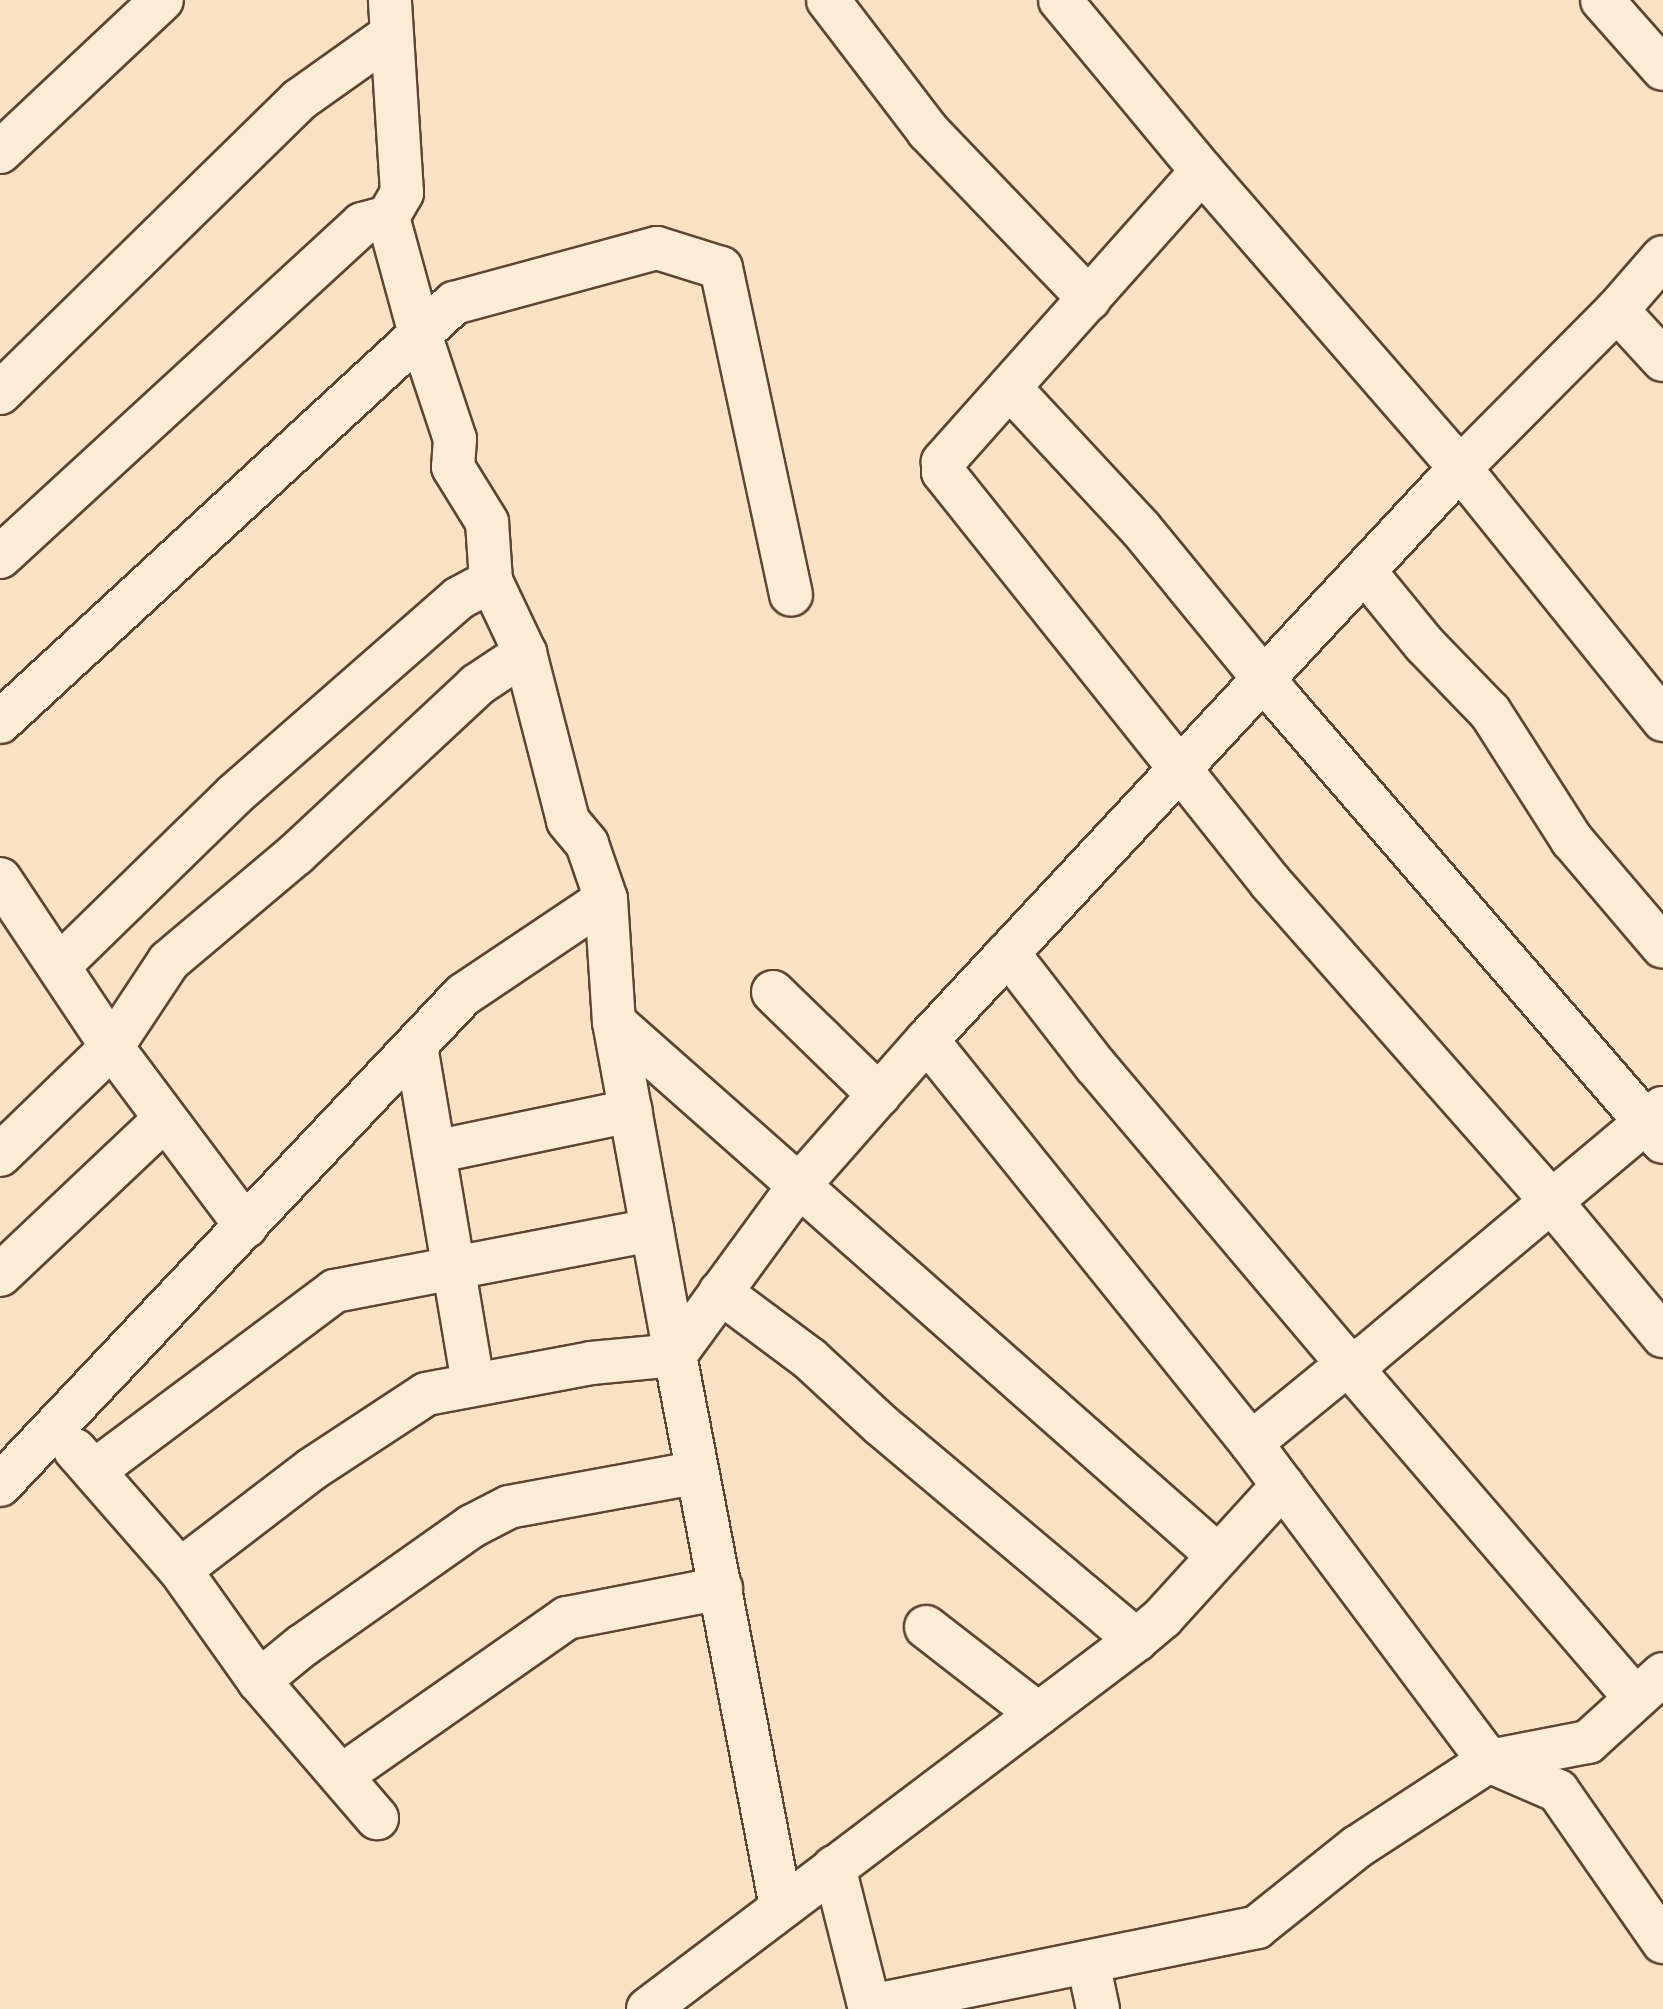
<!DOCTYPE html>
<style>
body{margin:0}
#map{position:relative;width:1663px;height:2009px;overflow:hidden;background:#f9e2c3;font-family:"Old Standard TT",serif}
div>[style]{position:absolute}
.roads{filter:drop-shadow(2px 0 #5e4432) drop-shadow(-2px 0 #5e4432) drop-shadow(0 2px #5e4432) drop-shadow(0 -2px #5e4432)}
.minor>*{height:42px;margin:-21px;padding:0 21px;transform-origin:21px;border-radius:21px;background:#fbecd8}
span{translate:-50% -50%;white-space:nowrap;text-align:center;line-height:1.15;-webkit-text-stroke:8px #fbecd8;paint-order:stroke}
</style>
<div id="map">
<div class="roads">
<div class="minor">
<div style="left:828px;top:0;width:165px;rotate:52.6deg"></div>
<div style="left:928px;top:131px;width:233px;rotate:46.2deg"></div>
<div style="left:1060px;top:0;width:222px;rotate:50.3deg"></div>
<div style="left:1202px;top:171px;width:393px;rotate:49deg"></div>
<div style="left:1460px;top:468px;width:324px;rotate:51.1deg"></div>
<div style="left:1602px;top:0;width:92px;rotate:48.5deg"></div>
<div style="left:0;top:152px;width:222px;rotate:-43.2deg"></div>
<div style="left:1202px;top:171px;width:390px;rotate:131.7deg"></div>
<div style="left:943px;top:462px;width:10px;rotate:90deg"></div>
<div style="left:943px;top:472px;width:526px;rotate:51.41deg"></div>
<div style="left:1271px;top:883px;width:422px;rotate:48.6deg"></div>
<div style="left:1550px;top:1200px;width:177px;rotate:50.3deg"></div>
<div style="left:388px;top:217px;width:121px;rotate:74.7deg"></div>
<div style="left:420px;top:334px;width:111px;rotate:71.6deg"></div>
<div style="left:455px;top:439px;width:28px;rotate:94deg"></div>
<div style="left:453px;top:467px;width:65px;rotate:58.3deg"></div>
<div style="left:487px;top:522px;width:59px;rotate:86.1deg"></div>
<div style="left:491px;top:581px;width:80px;rotate:64.7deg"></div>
<div style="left:525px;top:653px;width:173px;rotate:75.6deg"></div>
<div style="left:568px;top:821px;width:30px;rotate:50deg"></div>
<div style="left:587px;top:844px;width:58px;rotate:70.9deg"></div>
<div style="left:1617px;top:310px;width:68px;rotate:47.4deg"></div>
<div style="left:1010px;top:388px;width:192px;rotate:47.1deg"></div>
<div style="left:1141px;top:529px;width:221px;rotate:50.7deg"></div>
<div style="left:1281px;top:700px;width:584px;rotate:49.16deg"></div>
<div style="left:0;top:393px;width:419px;rotate:-44.4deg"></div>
<div style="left:299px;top:100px;width:110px;rotate:-35.4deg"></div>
<div style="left:0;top:557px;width:492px;rotate:-42.6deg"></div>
<div style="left:362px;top:224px;width:27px;rotate:-15deg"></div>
<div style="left:388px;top:217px;width:28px;rotate:-60deg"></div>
<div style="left:402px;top:193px;width:193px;rotate:-93.6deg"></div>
<div style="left:1366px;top:573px;width:93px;rotate:50.7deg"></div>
<div style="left:1425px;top:645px;width:93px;rotate:45.9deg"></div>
<div style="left:1490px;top:712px;width:152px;rotate:57.4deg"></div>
<div style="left:1572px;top:840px;width:140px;rotate:49.6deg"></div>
<div style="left:0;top:722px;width:618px;rotate:-42.7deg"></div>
<div style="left:454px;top:303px;width:210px;rotate:-15.2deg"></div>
<div style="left:657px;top:248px;width:67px;rotate:17.4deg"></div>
<div style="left:721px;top:268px;width:334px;rotate:77.9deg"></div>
<div style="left:0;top:879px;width:202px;rotate:56.3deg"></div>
<div style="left:112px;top:1047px;width:224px;rotate:53.2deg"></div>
<div style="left:1008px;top:953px;width:142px;rotate:52.2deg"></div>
<div style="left:1095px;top:1065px;width:392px;rotate:49.8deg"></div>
<div style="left:1348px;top:1364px;width:21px;rotate:-23deg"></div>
<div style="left:1367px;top:1356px;width:386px;rotate:-40deg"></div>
<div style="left:61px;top:964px;width:242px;rotate:-44.3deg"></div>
<div style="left:234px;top:795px;width:299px;rotate:-41.2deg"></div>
<div style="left:459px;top:598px;width:36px;rotate:-28deg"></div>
<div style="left:773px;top:992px;width:148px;rotate:44.2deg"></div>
<div style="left:614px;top:1022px;width:805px;rotate:41.47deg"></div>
<div style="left:927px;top:1040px;width:517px;rotate:51.2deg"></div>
<div style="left:1251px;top:1443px;width:397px;rotate:53.2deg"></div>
<div style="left:1489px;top:1761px;width:75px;rotate:23.5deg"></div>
<div style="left:1558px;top:1791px;width:184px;rotate:55.2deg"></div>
<div style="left:416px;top:1046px;width:342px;rotate:80.4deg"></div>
<div style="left:434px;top:1152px;width:201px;rotate:-11.8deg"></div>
<div style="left:0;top:1155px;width:156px;rotate:-44deg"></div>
<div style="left:112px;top:1047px;width:103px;rotate:-56.5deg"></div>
<div style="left:169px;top:961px;width:166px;rotate:-40.1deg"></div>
<div style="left:296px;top:854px;width:248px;rotate:-43deg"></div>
<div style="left:477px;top:685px;width:58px;rotate:-33.7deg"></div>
<div style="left:0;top:1275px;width:227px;rotate:-43.4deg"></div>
<div style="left:720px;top:1292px;width:112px;rotate:36.7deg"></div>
<div style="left:810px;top:1359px;width:97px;rotate:42.9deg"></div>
<div style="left:881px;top:1425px;width:334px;rotate:40.1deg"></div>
<div style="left:1251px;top:1443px;width:125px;rotate:-39.2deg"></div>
<div style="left:1348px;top:1364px;width:440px;rotate:49.3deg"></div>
<div style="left:75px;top:1450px;width:159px;rotate:48.8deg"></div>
<div style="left:94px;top:1471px;width:301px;rotate:-36.8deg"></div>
<div style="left:335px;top:1291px;width:323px;rotate:-10.9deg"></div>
<div style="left:694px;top:1473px;width:188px;rotate:169.6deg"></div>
<div style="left:509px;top:1507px;width:42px;rotate:152.8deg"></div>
<div style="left:472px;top:1526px;width:207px;rotate:144.8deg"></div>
<div style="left:303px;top:1645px;width:57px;rotate:140.7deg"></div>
<div style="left:259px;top:1681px;width:136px;rotate:-125.4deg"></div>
<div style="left:180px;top:1570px;width:166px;rotate:-37.4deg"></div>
<div style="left:312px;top:1469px;width:136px;rotate:-33.3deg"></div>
<div style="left:426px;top:1394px;width:168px;rotate:-10.6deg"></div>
<div style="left:591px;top:1363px;width:84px;rotate:-5.4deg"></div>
<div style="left:675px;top:1355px;width:562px;rotate:79.13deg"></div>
<div style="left:0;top:1485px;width:674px;rotate:-46.62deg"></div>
<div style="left:463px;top:995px;width:172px;rotate:-33.9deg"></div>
<div style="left:606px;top:899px;width:123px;rotate:86.3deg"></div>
<div style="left:614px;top:1022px;width:339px;rotate:79.6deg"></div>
<div style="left:675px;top:1355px;width:213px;rotate:-53.8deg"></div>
<div style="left:801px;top:1183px;width:191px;rotate:-48.6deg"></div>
<div style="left:927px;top:1040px;width:782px;rotate:-47.02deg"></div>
<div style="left:1460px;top:468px;width:223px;rotate:-45.2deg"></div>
<div style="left:1617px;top:310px;width:70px;rotate:-49deg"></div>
<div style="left:926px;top:1627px;width:142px;rotate:37.8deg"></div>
<div style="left:259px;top:1681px;width:181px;rotate:49.3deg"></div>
<div style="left:341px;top:1776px;width:276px;rotate:-35deg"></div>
<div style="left:567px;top:1618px;width:157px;rotate:-11deg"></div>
<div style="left:834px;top:1867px;width:146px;rotate:75.8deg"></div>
<div style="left:1088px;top:1962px;width:48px;rotate:78deg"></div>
<div style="left:870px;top:2006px;width:395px;rotate:-11.5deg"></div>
<div style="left:1257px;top:1927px;width:128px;rotate:-38.7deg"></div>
<div style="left:1357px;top:1847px;width:158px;rotate:-33.1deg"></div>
<div style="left:1489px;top:1761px;width:101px;rotate:-10.9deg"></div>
<div style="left:1588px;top:1742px;width:101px;rotate:-42.2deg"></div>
<div style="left:648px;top:2009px;width:612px;rotate:-37.09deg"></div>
<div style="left:1136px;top:1640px;width:35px;rotate:-40deg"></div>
<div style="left:1163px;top:1617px;width:178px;rotate:-47.7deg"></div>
</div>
</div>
</div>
